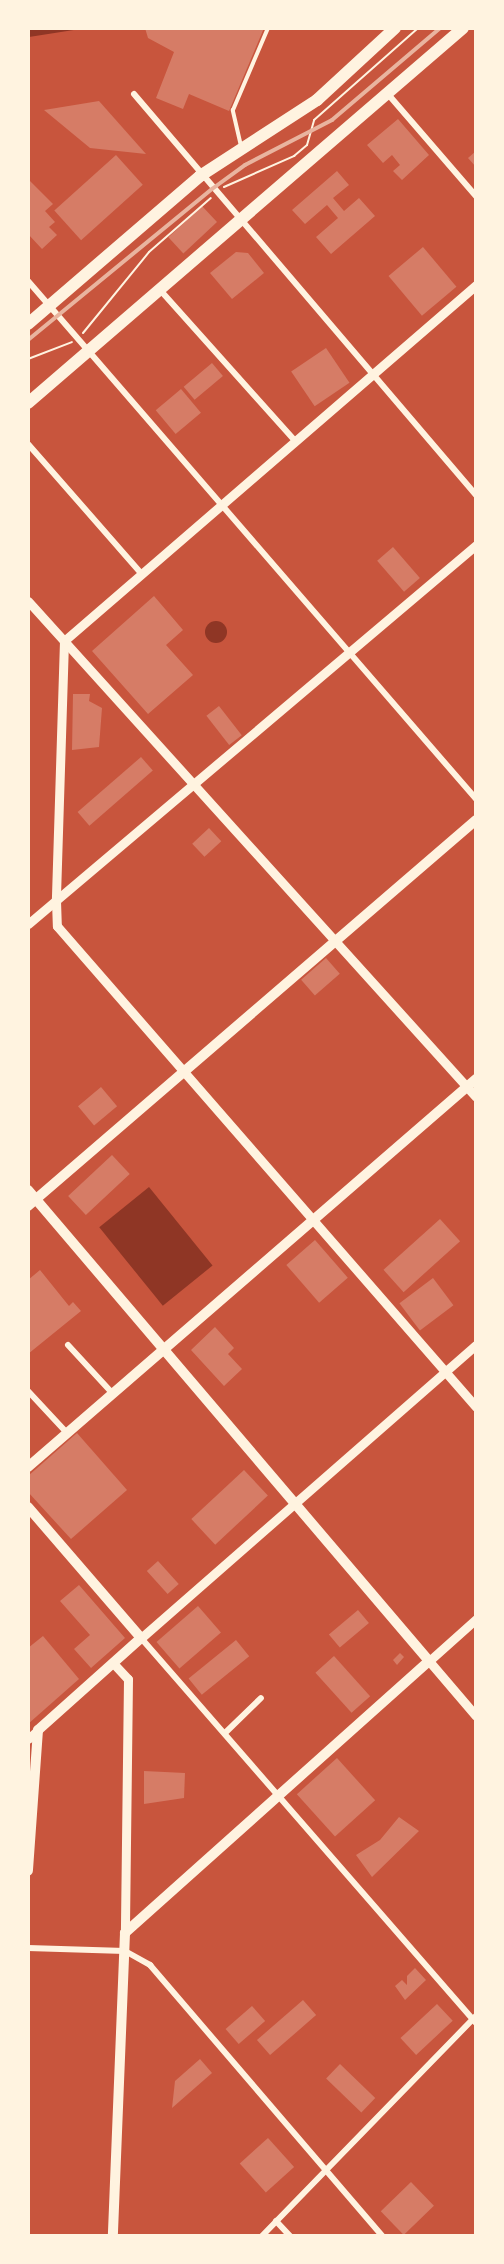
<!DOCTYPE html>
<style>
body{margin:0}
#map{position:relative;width:504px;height:2264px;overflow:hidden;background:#c8553d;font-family:"Archivo Narrow",sans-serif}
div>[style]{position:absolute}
.water>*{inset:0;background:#8f3625;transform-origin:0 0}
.round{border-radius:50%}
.building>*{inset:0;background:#d67c66;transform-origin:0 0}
.path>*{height:2px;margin:-1px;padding:0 1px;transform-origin:1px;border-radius:1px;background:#fff3e0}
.service>*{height:4px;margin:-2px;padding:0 2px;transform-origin:2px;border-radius:2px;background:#fff3e0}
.minor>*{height:6px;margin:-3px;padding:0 3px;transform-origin:3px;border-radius:3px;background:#fff3e0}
.tertiary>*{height:9px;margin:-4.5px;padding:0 4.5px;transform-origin:4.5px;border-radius:4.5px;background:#fff3e0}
.secondary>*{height:10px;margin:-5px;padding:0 5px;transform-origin:5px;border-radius:5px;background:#fff3e0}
.trunk>*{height:12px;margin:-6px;padding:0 6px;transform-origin:6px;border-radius:6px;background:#fff3e0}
.rail>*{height:4px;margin:-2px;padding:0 2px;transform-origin:2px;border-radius:2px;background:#e9b49f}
span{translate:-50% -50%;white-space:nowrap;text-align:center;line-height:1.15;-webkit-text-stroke:4.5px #fff3e0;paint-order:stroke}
.frame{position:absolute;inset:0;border:30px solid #fff3e0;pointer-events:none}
</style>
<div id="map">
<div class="water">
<div style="clip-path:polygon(29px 28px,80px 28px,80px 29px,29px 37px)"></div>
<div class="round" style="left:205px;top:621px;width:22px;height:22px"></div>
<div style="left:149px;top:1187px;width:101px;height:64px;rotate:51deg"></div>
</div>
<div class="building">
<div style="clip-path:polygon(145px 28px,216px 29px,264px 28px,229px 111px,189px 94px,183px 109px,156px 98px,174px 52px,148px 38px)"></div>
<div style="clip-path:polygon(99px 101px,146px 154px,90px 148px,44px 110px)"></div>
<div style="clip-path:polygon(398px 119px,429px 155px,402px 180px,393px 171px,400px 165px,392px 155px,383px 163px,367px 145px)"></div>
<div style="clip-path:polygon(476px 151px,476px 167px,468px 158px)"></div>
<div style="left:116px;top:155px;width:40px;height:83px;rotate:48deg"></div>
<div style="clip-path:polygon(337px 171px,349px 185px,333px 198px,344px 211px,359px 198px,375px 216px,331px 254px,316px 237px,338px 218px,327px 205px,305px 224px,292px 210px)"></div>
<div style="clip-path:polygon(28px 179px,53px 204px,45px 211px,55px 222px,49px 227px,57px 235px,42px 249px,28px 234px)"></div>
<div style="left:202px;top:206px;width:22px;height:46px;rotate:47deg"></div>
<div style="left:423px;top:247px;width:52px;height:45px;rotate:50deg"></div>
<div style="clip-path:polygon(236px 252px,248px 253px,264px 273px,232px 299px,210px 273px)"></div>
<div style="left:326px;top:348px;width:42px;height:42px;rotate:56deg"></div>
<div style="left:212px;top:363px;width:17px;height:37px;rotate:50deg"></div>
<div style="left:181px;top:389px;width:31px;height:33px;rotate:50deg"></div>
<div style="left:393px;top:547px;width:41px;height:21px;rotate:49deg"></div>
<div style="clip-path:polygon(154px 596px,183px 630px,166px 645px,193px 675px,148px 714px,92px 651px)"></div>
<div style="clip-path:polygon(73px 694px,90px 694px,89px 701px,102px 708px,99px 747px,72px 750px)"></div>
<div style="left:219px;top:706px;width:37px;height:16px;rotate:52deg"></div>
<div style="left:141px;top:757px;width:18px;height:84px;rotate:49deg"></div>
<div style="left:209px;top:828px;width:18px;height:23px;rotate:47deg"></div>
<div style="left:326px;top:958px;width:21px;height:33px;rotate:49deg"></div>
<div style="left:101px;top:1087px;width:25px;height:30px;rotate:50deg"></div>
<div style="left:112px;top:1155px;width:26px;height:60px;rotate:47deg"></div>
<div style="left:440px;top:1219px;width:30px;height:76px;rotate:48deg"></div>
<div style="left:315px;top:1240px;width:50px;height:38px;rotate:49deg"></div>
<div style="clip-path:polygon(40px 1270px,69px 1306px,73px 1302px,81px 1311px,28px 1354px,28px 1280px)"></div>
<div style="left:433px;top:1278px;width:34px;height:42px;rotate:53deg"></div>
<div style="clip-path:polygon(215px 1327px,234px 1348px,228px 1354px,242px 1369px,224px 1386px,191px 1350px)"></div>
<div style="clip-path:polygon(77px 1433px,127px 1490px,71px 1539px,28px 1492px,28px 1476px)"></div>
<div style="left:244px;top:1470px;width:35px;height:72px;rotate:47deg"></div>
<div style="left:158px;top:1561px;width:31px;height:15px;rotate:48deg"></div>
<div style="clip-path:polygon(79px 1585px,125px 1638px,91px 1668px,74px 1649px,90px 1635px,60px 1601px)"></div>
<div style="left:198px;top:1606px;width:35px;height:55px;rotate:49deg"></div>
<div style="left:358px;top:1610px;width:17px;height:38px;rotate:50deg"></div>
<div style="clip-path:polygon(43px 1636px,79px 1679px,28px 1724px,28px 1648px)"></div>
<div style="left:236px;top:1640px;width:21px;height:61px;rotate:51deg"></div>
<div style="clip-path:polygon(400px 1653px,404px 1657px,397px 1665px,393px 1660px)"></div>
<div style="left:334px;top:1656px;width:54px;height:25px;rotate:48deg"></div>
<div style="left:337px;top:1758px;width:57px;height:54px;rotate:48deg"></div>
<div style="clip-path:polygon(144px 1771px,185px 1773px,184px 1798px,144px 1804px)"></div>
<div style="clip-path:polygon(399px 1817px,419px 1831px,372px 1877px,356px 1855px,380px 1840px)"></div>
<div style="clip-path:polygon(415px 1968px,426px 1980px,405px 2000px,395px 1986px,402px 1980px,407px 1985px,407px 1976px)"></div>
<div style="left:303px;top:2000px;width:20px;height:61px;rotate:49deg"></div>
<div style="left:437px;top:2004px;width:23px;height:50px;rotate:47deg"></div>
<div style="left:252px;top:2006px;width:20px;height:35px;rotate:49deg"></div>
<div style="clip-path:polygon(200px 2059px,212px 2073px,172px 2108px,175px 2081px)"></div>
<div style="left:340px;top:2064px;width:49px;height:20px;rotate:44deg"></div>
<div style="left:268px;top:2138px;width:39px;height:38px;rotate:48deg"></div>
<div style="left:411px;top:2182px;width:33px;height:42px;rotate:46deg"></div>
</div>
<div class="path">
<div style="left:224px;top:187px;width:77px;rotate:-23.9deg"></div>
<div style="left:294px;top:156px;width:17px;rotate:-40deg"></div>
<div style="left:307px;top:145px;width:26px;rotate:-74deg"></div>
<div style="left:314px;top:120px;width:139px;rotate:-41.5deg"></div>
<div style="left:83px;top:333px;width:104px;rotate:-50.8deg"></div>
<div style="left:149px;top:252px;width:82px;rotate:-41.1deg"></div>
<div style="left:28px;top:359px;width:47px;rotate:-21.1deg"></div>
</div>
<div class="service">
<div style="left:241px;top:146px;width:37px;rotate:-103deg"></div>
<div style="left:233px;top:110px;width:89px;rotate:-66.9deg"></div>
</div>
<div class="minor">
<div style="left:387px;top:93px;width:136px;rotate:49.2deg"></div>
<div style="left:134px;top:94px;width:527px;rotate:49.54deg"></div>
<div style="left:28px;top:281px;width:685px;rotate:49.14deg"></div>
<div style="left:161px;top:291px;width:201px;rotate:48.2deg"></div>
<div style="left:28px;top:444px;width:173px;rotate:48.8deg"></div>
<div style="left:68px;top:1345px;width:67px;rotate:47.4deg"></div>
<div style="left:28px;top:1391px;width:57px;rotate:47.1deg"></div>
<div style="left:141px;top:1638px;width:510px;rotate:48.97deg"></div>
<div style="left:225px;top:1733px;width:50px;rotate:-44.2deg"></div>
<div style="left:28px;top:1948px;width:97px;rotate:1.8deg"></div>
<div style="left:125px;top:1951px;width:29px;rotate:29deg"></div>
<div style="left:150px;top:1965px;width:357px;rotate:49.4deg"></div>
<div style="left:276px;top:2221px;width:21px;rotate:47deg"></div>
<div style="left:262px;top:2236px;width:307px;rotate:-45.8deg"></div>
</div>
<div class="tertiary">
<div style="left:476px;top:285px;width:544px;rotate:139.17deg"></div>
<div style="left:64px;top:641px;width:260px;rotate:91.8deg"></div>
<div style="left:56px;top:901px;width:25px;rotate:88deg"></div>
<div style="left:57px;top:926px;width:638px;rotate:48.94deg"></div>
<div style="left:28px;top:601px;width:668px;rotate:47.91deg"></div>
<div style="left:28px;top:924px;width:587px;rotate:-40.23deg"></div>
<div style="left:476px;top:1619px;width:63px;rotate:138.2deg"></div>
<div style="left:429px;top:1661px;width:72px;rotate:49.5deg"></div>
<div style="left:141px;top:1638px;width:445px;rotate:-41.2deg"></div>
<div style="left:113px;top:1663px;width:22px;rotate:47deg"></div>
<div style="left:128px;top:1679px;width:254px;rotate:90.7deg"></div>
<div style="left:28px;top:1739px;width:13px;rotate:-42deg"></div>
</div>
<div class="secondary">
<div style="left:28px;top:1190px;width:619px;rotate:49.59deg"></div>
<div style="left:429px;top:1661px;width:408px;rotate:138.2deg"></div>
<div style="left:125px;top:1933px;width:303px;rotate:92.3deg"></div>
<div style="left:28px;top:1206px;width:591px;rotate:-40.75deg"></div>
<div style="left:28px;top:1467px;width:593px;rotate:-40.89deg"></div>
<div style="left:28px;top:1507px;width:173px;rotate:49.2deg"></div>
<div style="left:141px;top:1638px;width:138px;rotate:138.2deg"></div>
<div style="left:38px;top:1730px;width:141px;rotate:94.1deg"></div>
</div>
<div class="trunk">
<div style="left:28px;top:324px;width:227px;rotate:-40.7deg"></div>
<div style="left:200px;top:176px;width:140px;rotate:-33deg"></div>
<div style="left:317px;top:100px;width:106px;rotate:-42.7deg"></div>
<div style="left:28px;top:403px;width:574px;rotate:-40.76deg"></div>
</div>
<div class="rail">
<div style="left:28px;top:340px;width:238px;rotate:-39.4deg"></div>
<div style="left:212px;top:189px;width:41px;rotate:-36deg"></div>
<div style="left:245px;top:165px;width:98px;rotate:-27.3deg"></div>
<div style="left:332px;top:120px;width:142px;rotate:-40.4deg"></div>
</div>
<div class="frame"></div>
</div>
